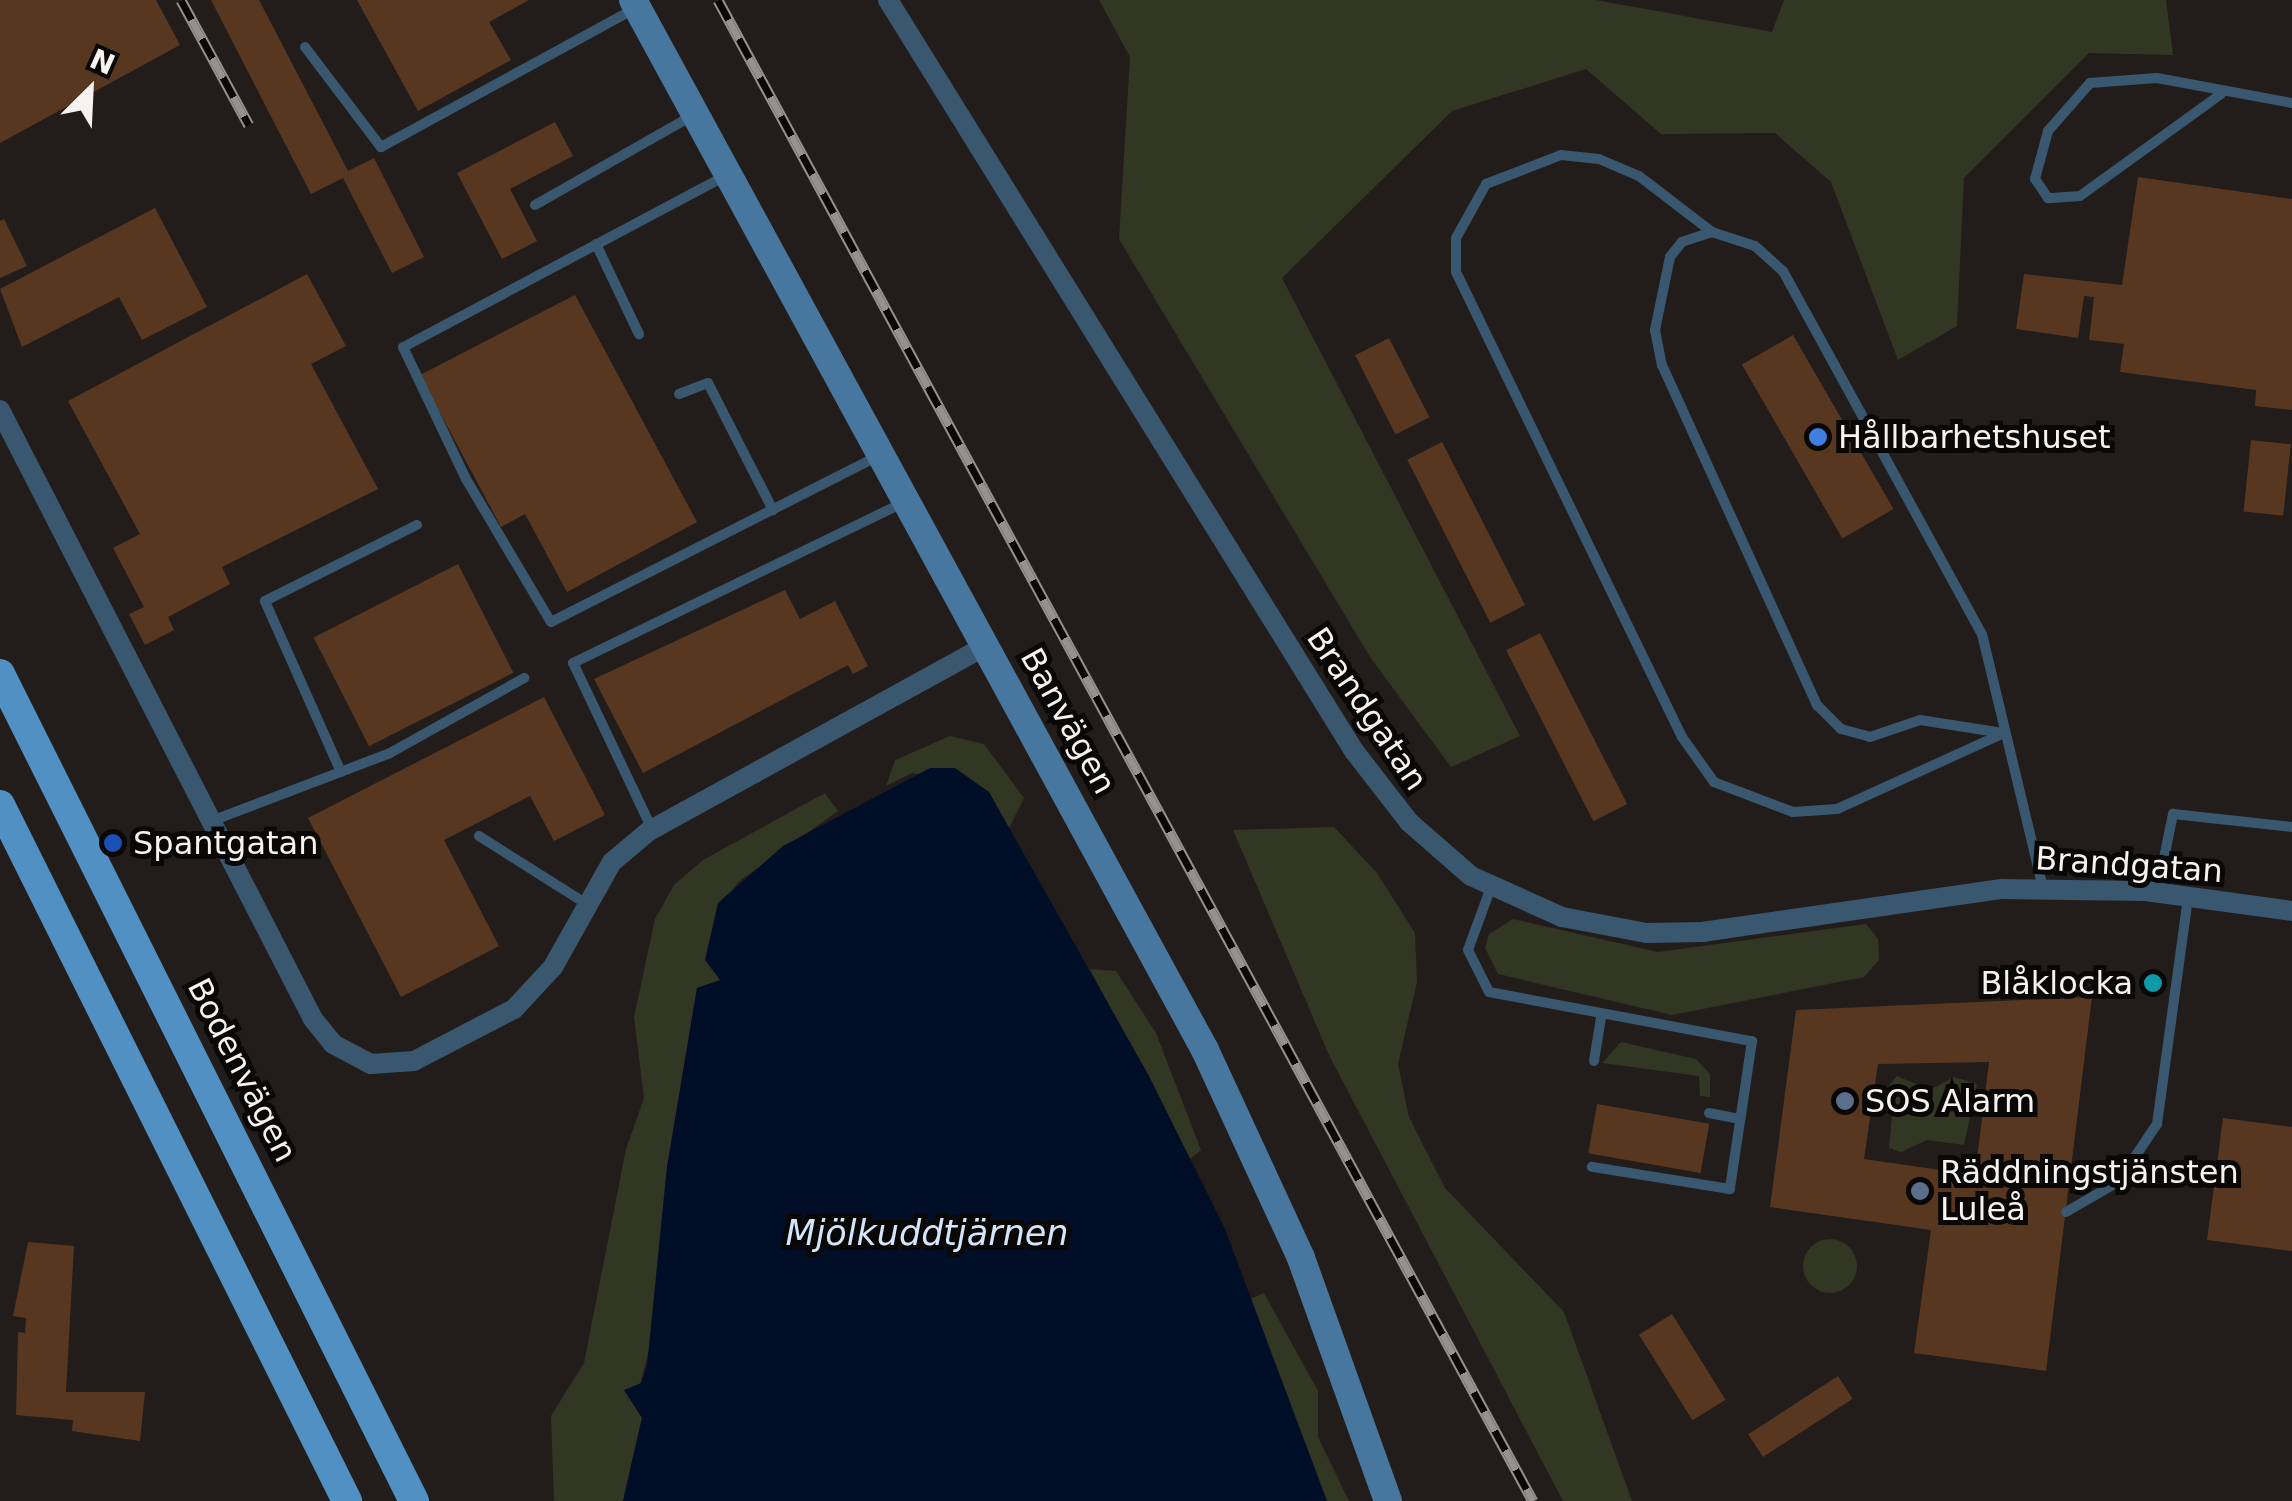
<!DOCTYPE html>
<meta charset="utf-8">
<style>
body{margin:0}
#map{position:relative;width:2292px;height:1501px;overflow:hidden;background:#221d1a;font-family:"DejaVu Sans",sans-serif}
div>[style]{position:absolute}
.green>*{inset:0;background:#313722}
.round{border-radius:50%}
.water>*{inset:0;background:#000f27}
.building>*{inset:0;background:#583721;transform-origin:0 0}
.lane>*{height:10px;margin:-5px;padding:0 5px;transform-origin:5px;border-radius:5px;background:#3a5770}
.street>*{height:20px;margin:-10px;padding:0 10px;transform-origin:10px;border-radius:10px;background:#3a5770}
.secondary>*{height:28px;margin:-14px;padding:0 14px;transform-origin:14px;border-radius:14px;background:#47779e}
.primary>*{height:30px;margin:-15px;padding:0 15px;transform-origin:15px;border-radius:15px;background:#5090c2}
.rail>*{height:11px;margin-top:-5.5px;transform-origin:0;background:repeating-linear-gradient(90deg,#0a0807 0 22px,#94918e 0 44px);box-sizing:border-box;border-block:2px solid #94918e}
.dots>*{width:28px;height:28px;translate:-50% -50%;box-sizing:border-box;border:5px solid #0a0807;border-radius:50%}
span{translate:-50% -50%;white-space:nowrap;text-align:center;line-height:1.15;-webkit-text-stroke:10px #0a0807;paint-order:stroke}
.poi-label{font-size:32px;color:#f5f2f0}
.left{translate:0 -50%;text-align:left}
.right{translate:-100% -50%;text-align:right}
.street-label{font-size:32px;color:#f5f2f0}
.water-label{font-size:35px;color:#d3e6fb;font-style:italic}
.north{position:absolute;left:40px;top:40px;width:100px;height:100px;-webkit-text-stroke:8px #0a0807;paint-order:stroke;rotate:24deg;font-size:28px;font-weight:700;line-height:40px;text-align:center;color:#f5f2f0}
.north::after{content:'';display:block;margin:auto;width:35px;height:45px;background:#f5f2f0;clip-path:polygon(50% 0,100% 100%,50% 72%,0 100%)}
</style>
<div id="map">
<div class="green">
<div style="clip-path:polygon(1099px 0,1596px 0,1772px 32px,1784px 0,2166px 0,2173px 55px,2089px 53px,1964px 178px,1957px 326px,1898px 360px,1831px 182px,1775px 133px,1661px 134px,1586px 69px,1452px 111px,1282px 278px,1520px 736px,1451px 767px,1370px 657px,1119px 239px,1130px 57px)"></div>
<div style="clip-path:polygon(950px 736px,984px 744px,1024px 798px,1008px 830px,989px 792px,912px 773px,886px 786px,895px 760px)"></div>
<div style="clip-path:polygon(825px 793px,838px 811px,738px 882px,715px 918px,710px 946px,720px 980px,697px 989px,667px 1167px,650px 1346px,635px 1404px,642px 1418px,623px 1501px,554px 1501px,551px 1416px,584px 1363px,626px 1149px,644px 1098px,634px 1017px,655px 919px,674px 885px,703px 860px)"></div>
<div style="clip-path:polygon(1334px 827px,1377px 873px,1415px 933px,1417px 982px,1398px 1064px,1409px 1117px,1445px 1188px,1564px 1312px,1632px 1501px,1563px 1501px,1329px 1055px,1233px 830px)"></div>
<div style="clip-path:polygon(1513px 919px,1658px 952px,1866px 924px,1878px 939px,1879px 960px,1864px 977px,1672px 1015px,1498px 974px,1485px 948px,1489px 934px)"></div>
<div style="clip-path:polygon(1090px 969px,1116px 971px,1156px 1033px,1201px 1150px,1190px 1159px)"></div>
<div style="clip-path:polygon(1621px 1042px,1696px 1059px,1710px 1074px,1710px 1097px,1700px 1096px,1699px 1076px,1602px 1063px)"></div>
<div style="clip-path:polygon(1897px 1076px,1930px 1090px,1954px 1077px,1977px 1084px,1964px 1145px,1927px 1140px,1901px 1152px,1889px 1148px,1892px 1115px,1882px 1094px)"></div>
<div class="round" style="left:1803px;top:1239px;width:54px;height:54px"></div>
<div style="clip-path:polygon(1264px 1293px,1318px 1391px,1318px 1437px,1349px 1501px,1327px 1501px,1250px 1299px)"></div>
</div>
<div class="water">
<div style="clip-path:polygon(930px 768px,955px 768px,989px 792px,1149px 1076px,1225px 1229px,1327px 1501px,623px 1501px,642px 1418px,624px 1390px,641px 1383px,647px 1366px,667px 1167px,697px 988px,720px 980px,705px 960px,718px 903px,783px 846px)"></div>
</div>
<div class="building">
<div style="clip-path:polygon(0 0,156px 0,180px 45px,0 143px)"></div>
<div style="clip-path:polygon(211px 0,259px 0,348px 171px,374px 158px,424px 257px,392px 273px,343px 178px,311px 194px)"></div>
<div style="clip-path:polygon(357px 0,529px 0,489px 22px,511px 60px,418px 111px)"></div>
<div style="clip-path:polygon(555px 122px,573px 156px,510px 189px,537px 241px,502px 259px,457px 173px)"></div>
<div style="clip-path:polygon(2138px 177px,2292px 199px,2292px 410px,2255px 406px,2256px 390px,2120px 372px,2124px 344px,2089px 340px,2094px 297px,2084px 296px,2078px 338px,2016px 329px,2024px 274px,2122px 285px)"></div>
<div style="clip-path:polygon(155px 208px,207px 307px,142px 340px,119px 297px,22px 347px,0 289px)"></div>
<div style="clip-path:polygon(4px 219px,27px 266px,0 278px,0 221px)"></div>
<div style="clip-path:polygon(307px 274px,346px 346px,311px 364px,378px 489px,222px 567px,230px 584px,168px 617px,174px 630px,145px 645px,129px 614px,144px 607px,113px 548px,140px 534px,68px 401px)"></div>
<div style="clip-path:polygon(575px 295px,697px 522px,567px 592px,525px 514px,501px 527px,420px 375px)"></div>
<div style="left:1793px;top:335px;width:201px;height:59px;rotate:60deg"></div>
<div style="left:1389px;top:338px;width:89px;height:38px;rotate:63deg"></div>
<div style="left:2251px;top:440px;width:40px;height:72px;rotate:6deg"></div>
<div style="left:1442px;top:442px;width:183px;height:39px;rotate:63deg"></div>
<div style="left:458px;top:564px;width:122px;height:162px;rotate:63deg"></div>
<div style="clip-path:polygon(785px 590px,800px 619px,835px 601px,868px 666px,853px 674px,848px 665px,643px 773px,594px 679px)"></div>
<div style="left:1540px;top:633px;width:192px;height:38px;rotate:63deg"></div>
<div style="clip-path:polygon(544px 697px,605px 815px,554px 841px,530px 796px,444px 840px,499px 946px,401px 997px,308px 818px)"></div>
<div style="clip-path:polygon(evenodd,2092px 997px,2046px 1371px,1914px 1353px,1931px 1230px,1770px 1207px,1796px 1010px,2092px 997px,1989px 1062px,1975px 1175px,1864px 1159px,1878px 1064px,1989px 1062px)"></div>
<div style="left:1597px;top:1104px;width:114px;height:50px;rotate:10deg"></div>
<div style="clip-path:polygon(2223px 1118px,2292px 1127px,2292px 1251px,2207px 1240px)"></div>
<div style="clip-path:polygon(28px 1242px,74px 1246px,66px 1392px,145px 1392px,140px 1441px,72px 1431px,73px 1420px,16px 1415px,18px 1332px,25px 1333px,26px 1318px,13px 1316px)"></div>
<div style="left:1672px;top:1314px;width:101px;height:39px;rotate:58deg"></div>
<div style="left:1838px;top:1376px;width:27px;height:107px;rotate:57deg"></div>
</div>
<div class="lane">
<div style="left:305px;top:47px;width:126px;rotate:52.8deg"></div>
<div style="left:381px;top:147px;width:290px;rotate:-28.6deg"></div>
<div style="left:2221px;top:94px;width:174px;rotate:144.1deg"></div>
<div style="left:2080px;top:196px;width:32px;rotate:176deg"></div>
<div style="left:2048px;top:198px;width:23px;rotate:-124deg"></div>
<div style="left:2035px;top:179px;width:50px;rotate:-74.8deg"></div>
<div style="left:2048px;top:131px;width:64px;rotate:-48.8deg"></div>
<div style="left:2090px;top:83px;width:67px;rotate:-4.3deg"></div>
<div style="left:2157px;top:78px;width:137px;rotate:10.5deg"></div>
<div style="left:727px;top:175px;width:367px;rotate:152deg"></div>
<div style="left:403px;top:347px;width:146px;rotate:64.5deg"></div>
<div style="left:466px;top:479px;width:166px;rotate:59.3deg"></div>
<div style="left:551px;top:622px;width:369px;rotate:-26.9deg"></div>
<div style="left:535px;top:205px;width:184px;rotate:-29.6deg"></div>
<div style="left:1712px;top:232px;width:32px;rotate:162deg"></div>
<div style="left:1682px;top:242px;width:19px;rotate:129deg"></div>
<div style="left:1670px;top:257px;width:75px;rotate:101.6deg"></div>
<div style="left:1655px;top:330px;width:36px;rotate:79deg"></div>
<div style="left:1662px;top:365px;width:374px;rotate:65.5deg"></div>
<div style="left:1817px;top:705px;width:34px;rotate:45deg"></div>
<div style="left:1841px;top:729px;width:30px;rotate:15deg"></div>
<div style="left:1870px;top:737px;width:53px;rotate:-18.8deg"></div>
<div style="left:1920px;top:720px;width:84px;rotate:8.9deg"></div>
<div style="left:596px;top:244px;width:100px;rotate:64.5deg"></div>
<div style="left:679px;top:394px;width:31px;rotate:-21deg"></div>
<div style="left:708px;top:383px;width:143px;rotate:62.9deg"></div>
<div style="left:2004px;top:733px;width:183px;rotate:155.5deg"></div>
<div style="left:1837px;top:809px;width:44px;rotate:176.1deg"></div>
<div style="left:1793px;top:812px;width:85px;rotate:-159.2deg"></div>
<div style="left:1714px;top:782px;width:55px;rotate:-125.4deg"></div>
<div style="left:1682px;top:737px;width:517px;rotate:-115.92deg"></div>
<div style="left:1456px;top:272px;width:34px;rotate:-90deg"></div>
<div style="left:1456px;top:238px;width:62px;rotate:-60.9deg"></div>
<div style="left:1486px;top:184px;width:80px;rotate:-21.1deg"></div>
<div style="left:1561px;top:155px;width:38px;rotate:6deg"></div>
<div style="left:1599px;top:159px;width:43px;rotate:23deg"></div>
<div style="left:1639px;top:176px;width:92px;rotate:37.5deg"></div>
<div style="left:1712px;top:232px;width:45px;rotate:18deg"></div>
<div style="left:1755px;top:246px;width:38px;rotate:42deg"></div>
<div style="left:1783px;top:271px;width:414px;rotate:61.3deg"></div>
<div style="left:1982px;top:634px;width:261px;rotate:76.5deg"></div>
<div style="left:341px;top:772px;width:187px;rotate:-114deg"></div>
<div style="left:265px;top:601px;width:170px;rotate:-26.6deg"></div>
<div style="left:214px;top:820px;width:188px;rotate:-20.8deg"></div>
<div style="left:390px;top:753px;width:154px;rotate:-29.2deg"></div>
<div style="left:652px;top:829px;width:184px;rotate:-115.4deg"></div>
<div style="left:573px;top:663px;width:366px;rotate:-25.9deg"></div>
<div style="left:479px;top:836px;width:125px;rotate:32.3deg"></div>
<div style="left:1491px;top:887px;width:67px;rotate:110.1deg"></div>
<div style="left:1468px;top:950px;width:47px;rotate:63.4deg"></div>
<div style="left:1489px;top:992px;width:268px;rotate:10.6deg"></div>
<div style="left:1752px;top:1041px;width:150px;rotate:98.5deg"></div>
<div style="left:1730px;top:1189px;width:140px;rotate:-170.9deg"></div>
<div style="left:2157px;top:892px;width:80px;rotate:-78.4deg"></div>
<div style="left:2173px;top:814px;width:120px;rotate:6.2deg"></div>
<div style="left:1594px;top:1061px;width:44px;rotate:-80.8deg"></div>
<div style="left:1709px;top:1113px;width:32px;rotate:11deg"></div>
<div style="left:2066px;top:1212px;width:60px;rotate:-30deg"></div>
<div style="left:2118px;top:1182px;width:70px;rotate:-56.1deg"></div>
<div style="left:2157px;top:1124px;width:228px;rotate:-82.2deg"></div>
</div>
<div class="street">
<div style="left:888px;top:0;width:884px;rotate:58.18deg"></div>
<div style="left:1354px;top:751px;width:90px;rotate:52.2deg"></div>
<div style="left:1409px;top:822px;width:82px;rotate:41.1deg"></div>
<div style="left:1471px;top:876px;width:100px;rotate:24.3deg"></div>
<div style="left:1562px;top:917px;width:86px;rotate:10.7deg"></div>
<div style="left:1647px;top:933px;width:55px;rotate:-1deg"></div>
<div style="left:1702px;top:932px;width:303px;rotate:-8.2deg"></div>
<div style="left:2002px;top:889px;width:144px;rotate:0.8deg"></div>
<div style="left:2146px;top:891px;width:147px;rotate:7.8deg"></div>
<div style="left:0;top:410px;width:685px;rotate:62.8deg"></div>
<div style="left:313px;top:1019px;width:32px;rotate:51deg"></div>
<div style="left:333px;top:1044px;width:43px;rotate:27.8deg"></div>
<div style="left:371px;top:1064px;width:43px;rotate:-4deg"></div>
<div style="left:414px;top:1061px;width:113px;rotate:-27.5deg"></div>
<div style="left:514px;top:1009px;width:57px;rotate:-47.1deg"></div>
<div style="left:553px;top:967px;width:120px;rotate:-60.7deg"></div>
<div style="left:612px;top:862px;width:48px;rotate:-40deg"></div>
<div style="left:649px;top:831px;width:386px;rotate:-28.8deg"></div>
</div>
<div class="secondary">
<div style="left:633px;top:0;width:1196px;rotate:61.42deg"></div>
<div style="left:1205px;top:1050px;width:229px;rotate:65.2deg"></div>
<div style="left:1301px;top:1258px;width:258px;rotate:70.3deg"></div>
</div>
<div class="primary">
<div style="left:0;top:674px;width:925px;rotate:63.41deg"></div>
<div style="left:0;top:805px;width:778px;rotate:63.5deg"></div>
</div>
<div class="rail">
<div style="left:181px;top:0;width:142px;rotate:61.5deg"></div>
<div style="left:718px;top:0;width:1708px;rotate:61.5deg"></div>
</div>
<div class="dots">
<div style="left:1818px;top:437px;background:#3f7fe0"></div>
<div style="left:113px;top:843px;background:#1a4fb4"></div>
<div style="left:2153px;top:983px;background:#0f9aa8"></div>
<div style="left:1845px;top:1101px;background:#5c6f8a"></div>
<div style="left:1920px;top:1191px;background:#5c6f8a"></div>
</div>
<div class="poi-label">
<span class="left" style="left:1838px;top:437px">Hållbarhetshuset</span>
<span class="left" style="left:133px;top:843px">Spantgatan</span>
<span class="right" style="left:2133px;top:983px">Blåklocka</span>
<span class="left" style="left:1865px;top:1101px">SOS Alarm</span>
<span class="left" style="left:1940px;top:1191px">Räddningstjänsten<br>Luleå</span>
</div>
<div class="street-label">
<span style="left:1367px;top:709px;rotate:56deg">Brandgatan</span>
<span style="left:1068px;top:721px;rotate:61deg">Banvägen</span>
<span style="left:2129px;top:865px;rotate:4deg">Brandgatan</span>
<span style="left:242px;top:1070px;rotate:63deg">Bodenvägen</span>
</div>
<div class="water-label">
<span style="left:927px;top:1233px">Mjölkuddtjärnen</span>
</div>
<div class="north">N</div>
</div>
